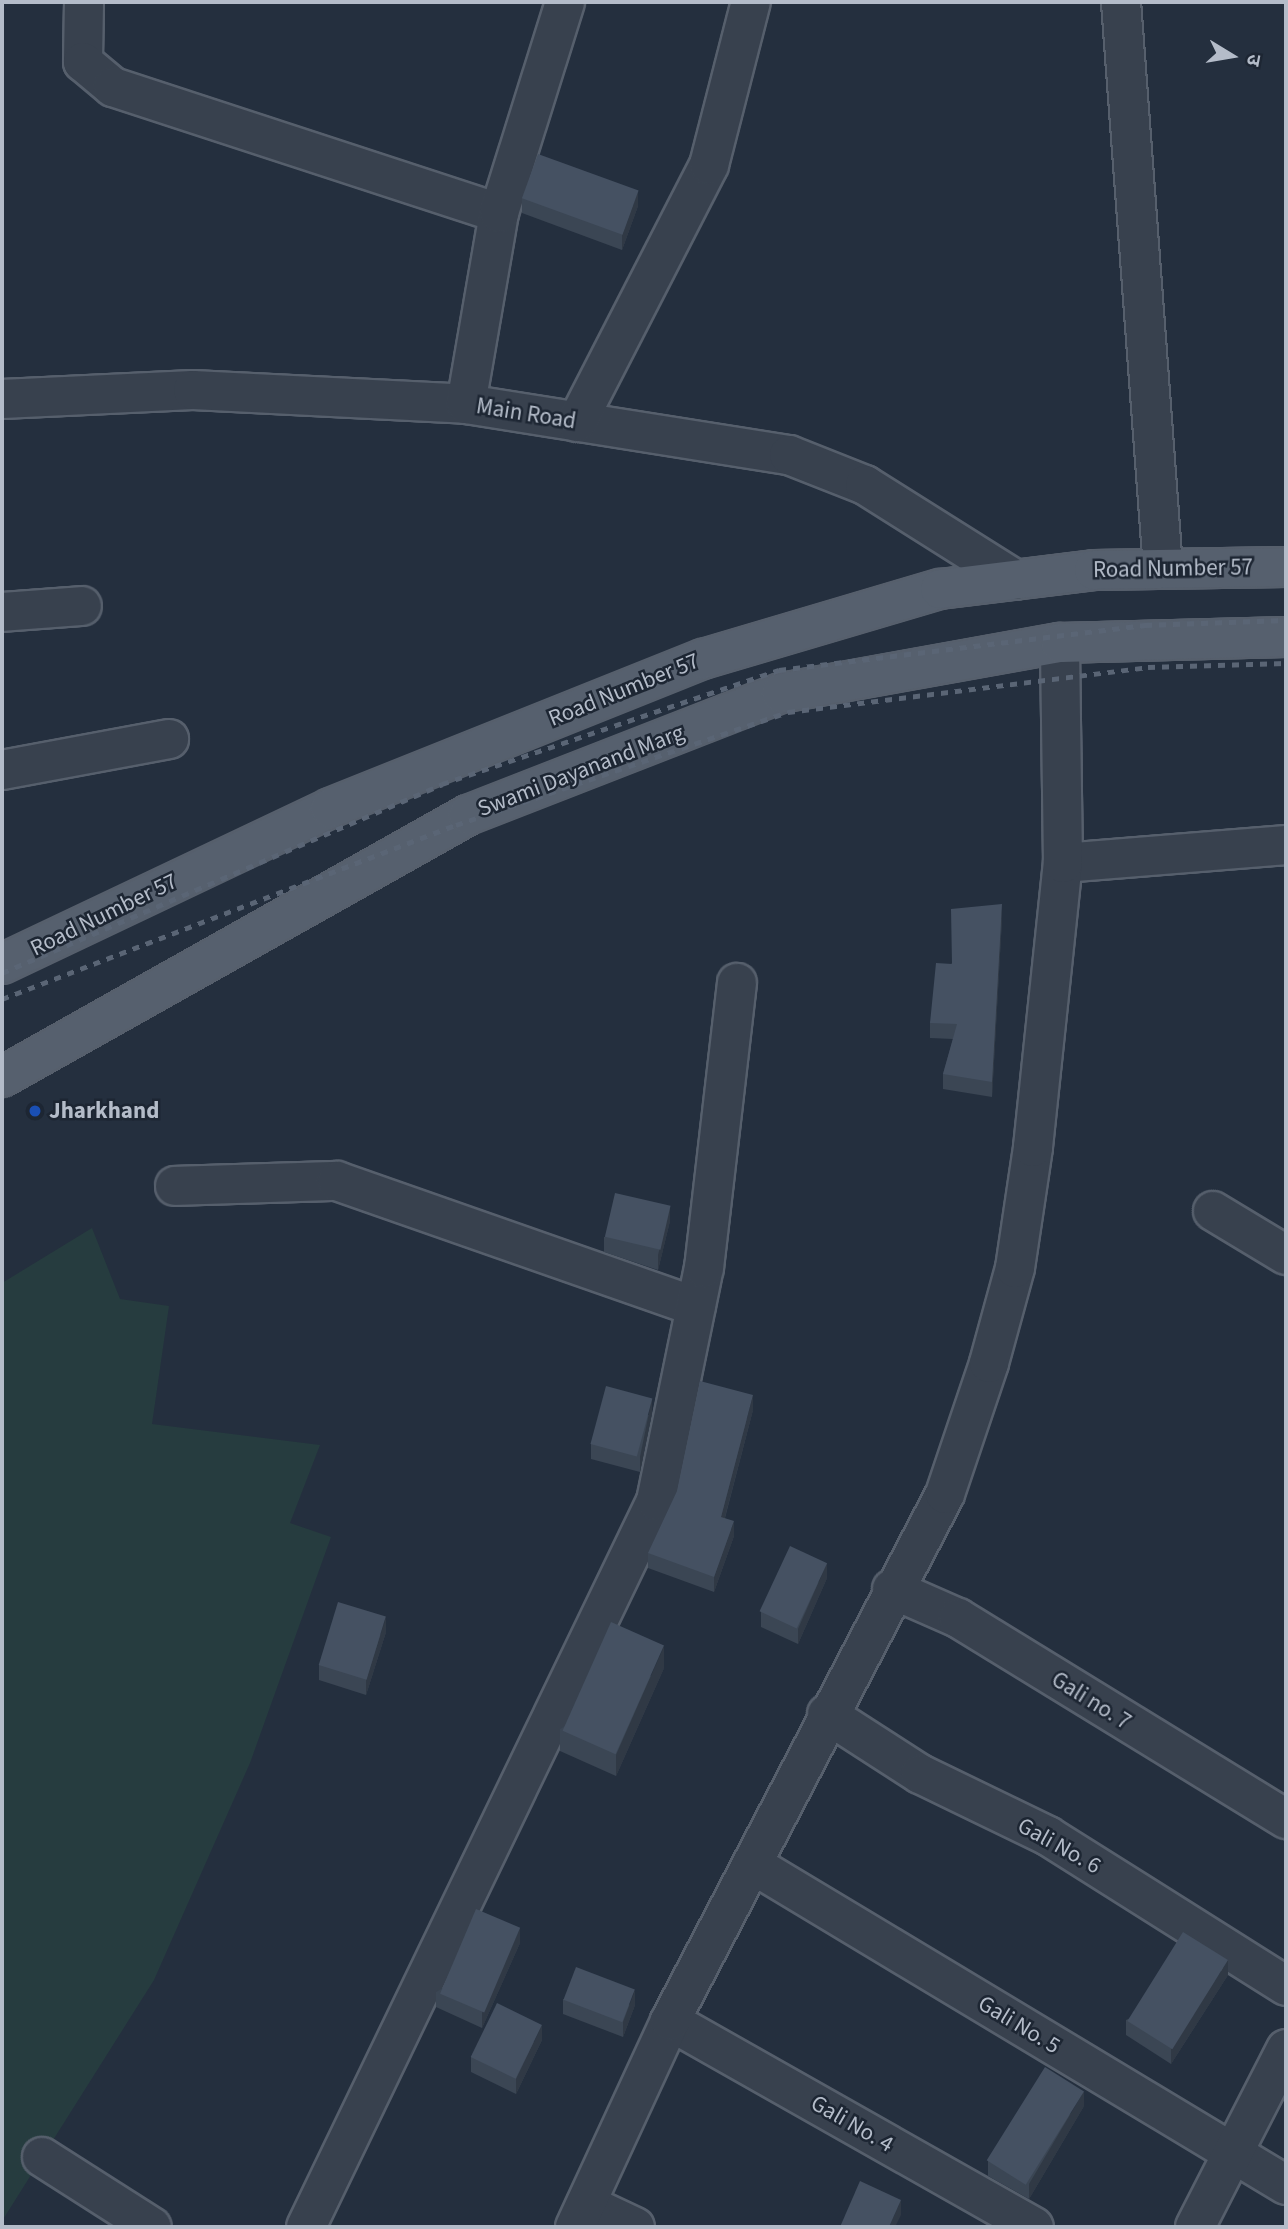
<!DOCTYPE html>
<meta charset="utf-8">
<style>
body{margin:0}
#map{position:relative;width:1288px;height:2229px;overflow:hidden;background:#242f3e;font-family:"Source Sans 3","Noto Sans Devanagari",sans-serif}
div>[style]{position:absolute}
.green>*{inset:0;background:#263c3f}
.roads{filter:drop-shadow(2px 0 #565f6c) drop-shadow(-2px 0 #565f6c) drop-shadow(0 2px #565f6c) drop-shadow(0 -2px #565f6c)}
.street>*{height:38px;margin:-19px;padding:0 19px;transform-origin:19px;border-radius:19px;background:#38414e}
.primary>*{height:38px;margin:-19px;padding:0 19px;transform-origin:19px;border-radius:19px;background:#56606e}
.rail>*{height:5px;margin-top:-2.5px;transform-origin:0;background:repeating-linear-gradient(90deg,#5a6575 0 7px,transparent 0 14px)}
.wall>*{inset:0;background:#3b4654}
.shaded-wall>*{inset:0;background:#303945}
.building>*{inset:0;background:#455162;transform-origin:0 0}
.dots>*{width:19px;height:19px;translate:-50% -50%;box-sizing:border-box;border:4px solid #1d2633;border-radius:50%}
span{translate:-50% -50%;white-space:nowrap;text-align:center;line-height:1.15;-webkit-text-stroke:5px #1d2633;paint-order:stroke}
.street-label{font-size:23px;color:#b4bcc9}
.poi-label{font-size:23px;color:#b4bcc9;font-weight:700}
.left{translate:0 -50%;text-align:left}
.frame{position:absolute;inset:0;border:4px solid #b4bcc9;pointer-events:none}
.north{position:absolute;left:1197px;top:21px;width:70px;height:70px;-webkit-text-stroke:5px #1d2633;paint-order:stroke;rotate:101deg;font-size:19px;font-weight:700;line-height:28px;text-align:center;color:#b4bcc9}
.north::after{content:'';display:block;margin:auto;width:24px;height:32px;background:#b4bcc9;clip-path:polygon(50% 0,100% 100%,50% 72%,0 100%)}
</style>
<div id="map">
<div class="green">
<div style="clip-path:polygon(92px 1228px,120px 1299px,169px 1306px,152px 1424px,320px 1445px,290px 1523px,331px 1537px,250px 1763px,154px 1980px,2px 2221px,2px 1283px)"></div>
</div>
<div class="roads">
<div class="street">
<div style="left:84px;top:2px;width:60px;rotate:91deg"></div>
<div style="left:83px;top:62px;width:39px;rotate:40deg"></div>
<div style="left:113px;top:87px;width:406px;rotate:18.1deg"></div>
<div style="left:1121px;top:2px;width:568px;rotate:85.76deg"></div>
<div style="left:2px;top:399px;width:191px;rotate:-2.7deg"></div>
<div style="left:193px;top:390px;width:273px;rotate:2.9deg"></div>
<div style="left:466px;top:404px;width:327px;rotate:9deg"></div>
<div style="left:789px;top:455px;width:82px;rotate:21.5deg"></div>
<div style="left:865px;top:485px;width:178px;rotate:32.2deg"></div>
<div style="left:466px;top:404px;width:194px;rotate:-80.2deg"></div>
<div style="left:499px;top:213px;width:221px;rotate:-72.6deg"></div>
<div style="left:577px;top:422px;width:289px;rotate:-62.8deg"></div>
<div style="left:709px;top:165px;width:168px;rotate:-75.6deg"></div>
<div style="left:2px;top:612px;width:80px;rotate:-4.3deg"></div>
<div style="left:2px;top:770px;width:170px;rotate:-10.5deg"></div>
<div style="left:1063px;top:863px;width:224px;rotate:-4.6deg"></div>
<div style="left:175px;top:1186px;width:162px;rotate:-1.8deg"></div>
<div style="left:337px;top:1181px;width:380px;rotate:19.3deg"></div>
<div style="left:1213px;top:1211px;width:85px;rotate:31.1deg"></div>
<div style="left:892px;top:1589px;width:72px;rotate:23.7deg"></div>
<div style="left:958px;top:1618px;width:385px;rotate:31.5deg"></div>
<div style="left:827px;top:1714px;width:111px;rotate:32.8deg"></div>
<div style="left:920px;top:1774px;width:142px;rotate:25.8deg"></div>
<div style="left:1048px;top:1836px;width:281px;rotate:32.2deg"></div>
<div style="left:752px;top:1864px;width:623px;rotate:31.01deg"></div>
<div style="left:670px;top:2021px;width:418px;rotate:29.5deg"></div>
<div style="left:42px;top:2157px;width:130px;rotate:32.5deg"></div>
<div style="left:586px;top:2204px;width:54px;rotate:25.1deg"></div>
<div style="left:306px;top:2227px;width:806px;rotate:-64.26deg"></div>
<div style="left:656px;top:1501px;width:238px;rotate:-78.4deg"></div>
<div style="left:704px;top:1268px;width:287px;rotate:-83.4deg"></div>
<div style="left:575px;top:2227px;width:227px;rotate:-65.2deg"></div>
<div style="left:670px;top:2021px;width:594px;rotate:-62.44deg"></div>
<div style="left:945px;top:1494px;width:138px;rotate:-71.4deg"></div>
<div style="left:989px;top:1363px;width:98px;rotate:-74.7deg"></div>
<div style="left:1015px;top:1268px;width:122px;rotate:-81.5deg"></div>
<div style="left:1033px;top:1147px;width:286px;rotate:-84deg"></div>
<div style="left:1063px;top:863px;width:220px;rotate:-90.8deg"></div>
<div style="left:1195px;top:2227px;width:200px;rotate:-62.9deg"></div>
</div>
<div class="primary">
<div style="left:2px;top:964px;width:363px;rotate:-25.4deg"></div>
<div style="left:330px;top:808px;width:402px;rotate:-21.8deg"></div>
<div style="left:703px;top:659px;width:247px;rotate:-16.5deg"></div>
<div style="left:940px;top:589px;width:155px;rotate:-7deg"></div>
<div style="left:1094px;top:570px;width:192px;rotate:-0.9deg"></div>
<div style="left:2px;top:1077px;width:535px;rotate:-29.35deg"></div>
<div style="left:468px;top:815px;width:336px;rotate:-21.3deg"></div>
<div style="left:781px;top:693px;width:283px;rotate:-10.2deg"></div>
<div style="left:1060px;top:643px;width:226px;rotate:-1.5deg"></div>
</div>
</div>
<div class="rail">
<div style="left:2px;top:973px;width:479px;rotate:-23.2deg"></div>
<div style="left:442px;top:784px;width:356px;rotate:-18.7deg"></div>
<div style="left:779px;top:670px;width:369px;rotate:-7deg"></div>
<div style="left:1145px;top:625px;width:141px;rotate:-2deg"></div>
<div style="left:2px;top:999px;width:486px;rotate:-21deg"></div>
<div style="left:456px;top:825px;width:351px;rotate:-18.8deg"></div>
<div style="left:788px;top:712px;width:363px;rotate:-7.1deg"></div>
<div style="left:1148px;top:667px;width:138px;rotate:-1.7deg"></div>
</div>
<div class="wall">
<div style="clip-path:polygon(522px 198px,638px 206px,622px 250px,522px 213px)"></div>
<div style="clip-path:polygon(1002px 919px,992px 1097px,943px 1089px,943px 1074px,953px 1039px,930px 1038px,930px 1023px,951px 964px)"></div>
<div style="clip-path:polygon(670px 1221px,658px 1270px,604px 1252px,604px 1237px)"></div>
<div style="clip-path:polygon(753px 1410px,725px 1518px,734px 1536px,714px 1592px,648px 1568px,648px 1553px)"></div>
<div style="clip-path:polygon(652px 1413px,640px 1472px,591px 1459px,591px 1444px)"></div>
<div style="clip-path:polygon(827px 1578px,798px 1644px,761px 1627px,761px 1612px)"></div>
<div style="clip-path:polygon(386px 1632px,366px 1695px,319px 1680px,319px 1665px)"></div>
<div style="clip-path:polygon(664px 1668px,616px 1776px,560px 1751px,560px 1729px)"></div>
<div style="clip-path:polygon(520px 1943px,482px 2028px,436px 2007px,436px 1992px)"></div>
<div style="clip-path:polygon(1228px 1975px,1171px 2064px,1126px 2035px,1126px 2020px)"></div>
<div style="clip-path:polygon(563px 1999px,635px 2005px,623px 2037px,563px 2014px)"></div>
<div style="clip-path:polygon(542px 2040px,516px 2094px,471px 2072px,471px 2057px)"></div>
<div style="clip-path:polygon(1084px 2106px,1029px 2199px,988px 2176px,988px 2161px)"></div>
</div>
<div class="shaded-wall">
<div style="clip-path:polygon(638px 191px,638px 206px,622px 250px,622px 235px)"></div>
<div style="clip-path:polygon(1002px 904px,1002px 919px,992px 1097px,992px 1082px)"></div>
<div style="clip-path:polygon(670px 1206px,670px 1221px,658px 1270px,658px 1255px)"></div>
<div style="clip-path:polygon(753px 1395px,753px 1410px,721px 1532px,721px 1517px)"></div>
<div style="clip-path:polygon(652px 1398px,652px 1413px,640px 1472px,640px 1457px)"></div>
<div style="clip-path:polygon(734px 1521px,734px 1536px,714px 1592px,714px 1577px)"></div>
<div style="clip-path:polygon(827px 1563px,827px 1578px,798px 1644px,798px 1629px)"></div>
<div style="clip-path:polygon(386px 1617px,386px 1632px,366px 1695px,366px 1680px)"></div>
<div style="clip-path:polygon(664px 1646px,664px 1668px,616px 1776px,616px 1755px)"></div>
<div style="clip-path:polygon(520px 1928px,520px 1943px,482px 2028px,482px 2013px)"></div>
<div style="clip-path:polygon(1228px 1960px,1228px 1975px,1171px 2064px,1171px 2049px)"></div>
<div style="clip-path:polygon(635px 1990px,635px 2005px,623px 2037px,623px 2022px)"></div>
<div style="clip-path:polygon(542px 2025px,542px 2040px,516px 2094px,516px 2079px)"></div>
<div style="clip-path:polygon(1084px 2091px,1084px 2106px,1029px 2199px,1029px 2184px)"></div>
<div style="clip-path:polygon(901px 2200px,901px 2215px,895px 2227px,889px 2227px)"></div>
</div>
<div class="building">
<div style="left:538px;top:154px;width:107px;height:47px;rotate:20deg"></div>
<div style="clip-path:polygon(1002px 904px,992px 1082px,943px 1074px,957px 1024px,930px 1023px,936px 963px,952px 964px,951px 909px)"></div>
<div style="left:615px;top:1193px;width:57px;height:45px;rotate:13deg"></div>
<div style="clip-path:polygon(700px 1381px,753px 1395px,721px 1517px,734px 1521px,714px 1577px,648px 1553px,677px 1491px)"></div>
<div style="left:606px;top:1386px;width:48px;height:60px;rotate:15deg"></div>
<div style="left:790px;top:1546px;width:41px;height:72px;rotate:25deg"></div>
<div style="left:338px;top:1602px;width:50px;height:66px;rotate:17deg"></div>
<div style="left:611px;top:1622px;width:58px;height:119px;rotate:24deg"></div>
<div style="left:476px;top:1909px;width:48px;height:92px;rotate:23deg"></div>
<div style="left:1183px;top:1932px;width:53px;height:105px;rotate:32deg"></div>
<div style="left:576px;top:1967px;width:63px;height:35px;rotate:21deg"></div>
<div style="left:497px;top:2003px;width:50px;height:60px;rotate:26deg"></div>
<div style="left:1045px;top:2067px;width:46px;height:110px;rotate:32deg"></div>
<div style="clip-path:polygon(860px 2181px,901px 2200px,889px 2227px,840px 2227px)"></div>
</div>
<div class="dots">
<div style="left:35px;top:1111px;background:#1a4fb4"></div>
</div>
<div class="street-label">
<span style="left:526px;top:414px;rotate:9deg">Main Road</span>
<span style="left:1173px;top:569px;rotate:-1deg">Road Number 57</span>
<span style="left:624px;top:690px;rotate:-22deg">Road Number 57</span>
<span style="left:581px;top:771px;rotate:-21deg">Swami Dayanand Marg</span>
<span style="left:104px;top:915px;rotate:-26deg">Road Number 57</span>
<span style="left:1091px;top:1701px;rotate:32deg">Gali no. 7</span>
<span style="left:1059px;top:1846px;rotate:29deg">Gali No. 6</span>
<span style="left:1019px;top:2025px;rotate:31deg">Gali No. 5</span>
<span style="left:852px;top:2124px;rotate:30deg">Gali No. 4</span>
</div>
<div class="poi-label">
<span class="left" style="left:49px;top:1111px">Jharkhand</span>
</div>
<div class="frame"></div>
<div class="north">उ</div>
</div>
